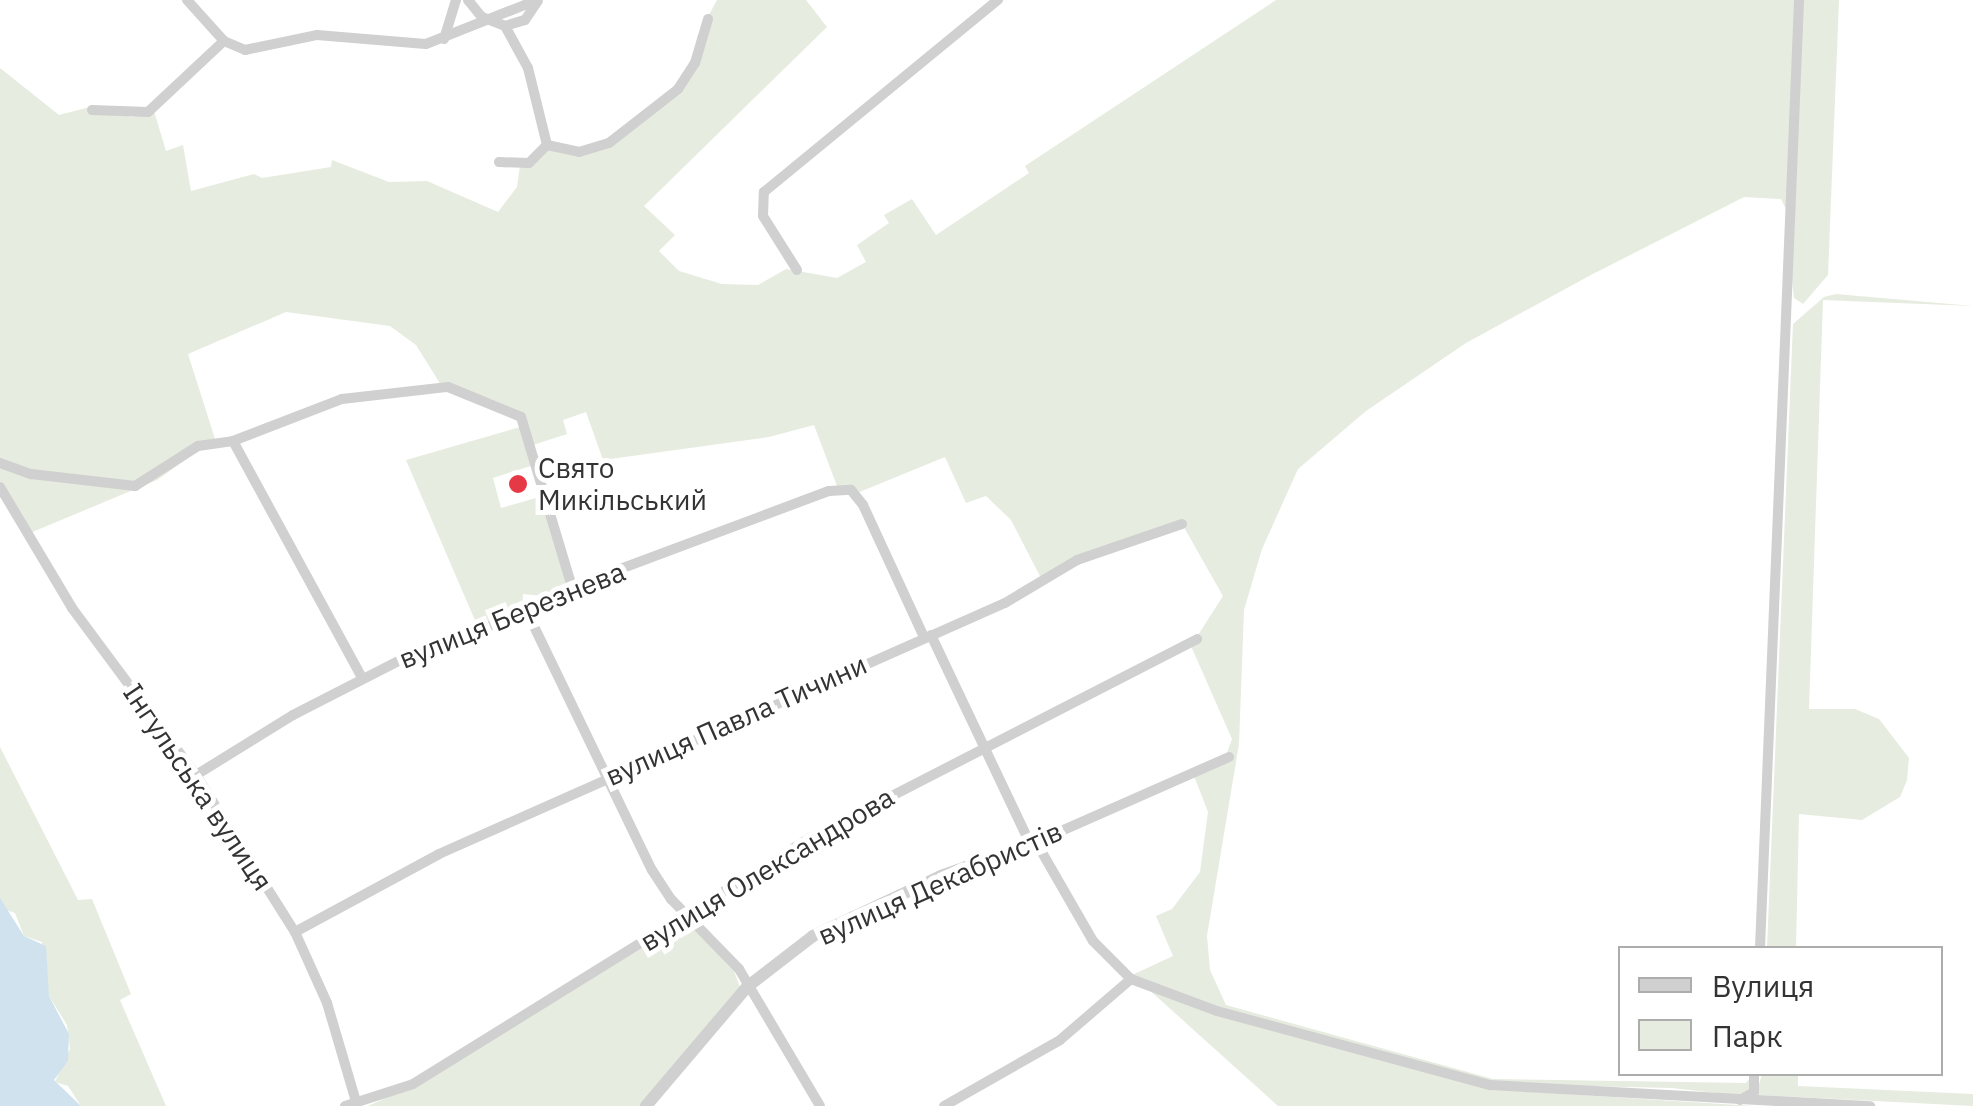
<!DOCTYPE html>
<meta charset="utf-8">
<style>
body{margin:0}
#map{position:relative;width:1973px;height:1106px;overflow:hidden;background:#fff;font-family:"IBM Plex Sans",sans-serif}
div>[style]{position:absolute}
.green>*{inset:0;background:#e6ecdf}
.water>*{inset:0;background:#cfe2ee}
.minor>*{height:10px;margin:-5px;padding:0 5px;transform-origin:5px;border-radius:5px;background:#d0d0d0}
.tertiary>*{height:12px;margin:-6px;padding:0 6px;transform-origin:6px;border-radius:6px;background:#d0d0d0}
.dots>*{width:28px;height:28px;translate:-50% -50%;box-sizing:border-box;border:5px solid #fff;border-radius:50%}
span{translate:-50% -50%;white-space:nowrap;text-align:center;line-height:1.15;-webkit-text-stroke:10px #fff;paint-order:stroke}
.poi-label{font-size:28px;color:#333}
.left{translate:0 -50%;text-align:left}
.street-label{font-size:28px;color:#333}
.legend{position:absolute;left:1618px;top:946px;width:325px;height:130px;box-sizing:border-box;background:#fff;border:2px solid #adadad;margin:0;padding:12px 18px;list-style:none;font-size:30px;color:#333}
.legend li{display:flex;align-items:center;gap:20px;height:50px}
.legend b{width:50px;border:2px solid #adadad}
</style>
<div id="map">
<div class="green">
<div style="clip-path:polygon(717px 0,806px 0,827px 27px,644px 206px,675px 235px,659px 251px,679px 271px,722px 284px,758px 285px,786px 269px,837px 278px,866px 262px,857px 245px,889px 223px,884px 215px,912px 199px,936px 235px,1029px 173px,1025px 166px,1276px 0,1796px 0,1788px 213px,1781px 199px,1744px 197px,1589px 276px,1466px 343px,1366px 411px,1298px 469px,1262px 549px,1244px 610px,1239px 744px,1207px 936px,1210px 970px,1226px 1005px,1493px 1079px,1746px 1083px,1753px 1074px,1752px 1089px,1743px 1096px,1672px 1088px,1496px 1084px,1219px 1009px,1132px 975px,1173px 956px,1156px 916px,1172px 909px,1200px 872px,1208px 812px,1194px 776px,1227px 753px,1232px 739px,1191px 646px,1223px 596px,1181px 522px,1042px 580px,1011px 520px,986px 496px,966px 503px,945px 457px,857px 493px,837px 486px,814px 425px,769px 437px,603px 460px,586px 412px,563px 420px,567px 434px,533px 445px,528px 426px,441px 385px,416px 345px,390px 326px,286px 312px,188px 354px,215px 439px,157px 480px,30px 533px,0 481px,0 68px,59px 115px,90px 107px,132px 117px,154px 111px,166px 151px,183px 145px,191px 191px,254px 174px,262px 178px,331px 167px,332px 160px,389px 182px,427px 181px,498px 212px,517px 187px,520px 166px,553px 147px,593px 148px,667px 97px,696px 55px,697px 37px)"></div>
<div style="clip-path:polygon(1801px 0,1839px 0,1828px 275px,1803px 304px,1794px 298px,1792px 280px)"></div>
<div style="clip-path:polygon(1836px 294px,1973px 306px,1823px 300px,1809px 709px,1855px 709px,1879px 719px,1909px 758px,1907px 780px,1900px 797px,1862px 820px,1799px 814px,1796px 948px,1767px 948px,1793px 324px,1824px 297px)"></div>
<div style="clip-path:polygon(524px 426px,534px 465px,493px 478px,501px 508px,543px 496px,568px 583px,543px 596px,523px 594px,522px 611px,477px 625px,406px 460px)"></div>
<div style="clip-path:polygon(0 747px,78px 900px,92px 899px,131px 994px,120px 1000px,166px 1106px,81px 1106px,68px 1086px,55px 1082px,70px 1049px,67px 1025px,49px 996px,42px 942px,24px 936px,15px 913px,0 908px)"></div>
<div style="clip-path:polygon(686px 920px,731px 963px,740px 987px,643px 1106px,368px 1106px,413px 1086px)"></div>
<div style="clip-path:polygon(1146px 987px,1532px 1092px,1754px 1106px,1278px 1106px)"></div>
<div style="clip-path:polygon(1762px 1074px,1798px 1074px,1798px 1086px,1973px 1094px,1973px 1106px,1756px 1095px)"></div>
</div>
<div class="water">
<div style="clip-path:polygon(0 898px,24px 936px,46px 946px,49px 996px,69px 1034px,68px 1061px,54px 1080px,81px 1106px,0 1106px)"></div>
</div>
<div class="minor">
<div style="left:187px;top:0;width:55px;rotate:47.9deg"></div>
<div style="left:468px;top:0;width:22px;rotate:51deg"></div>
<div style="left:482px;top:17px;width:25px;rotate:21deg"></div>
<div style="left:505px;top:26px;width:21px;rotate:-17deg"></div>
<div style="left:525px;top:20px;width:23px;rotate:-56deg"></div>
<div style="left:505px;top:26px;width:48px;rotate:61.3deg"></div>
<div style="left:528px;top:68px;width:79px;rotate:76.1deg"></div>
<div style="left:444px;top:39px;width:41px;rotate:-72.9deg"></div>
<div style="left:92px;top:110px;width:56px;rotate:2deg"></div>
<div style="left:148px;top:112px;width:104px;rotate:-43.1deg"></div>
<div style="left:224px;top:41px;width:23px;rotate:23deg"></div>
<div style="left:245px;top:50px;width:74px;rotate:-11.8deg"></div>
<div style="left:317px;top:35px;width:109px;rotate:4.7deg"></div>
<div style="left:426px;top:44px;width:119px;rotate:-21.6deg"></div>
<div style="left:499px;top:162px;width:30px;rotate:2deg"></div>
<div style="left:529px;top:163px;width:25px;rotate:-45deg"></div>
<div style="left:547px;top:145px;width:33px;rotate:12deg"></div>
<div style="left:579px;top:152px;width:31px;rotate:-17deg"></div>
<div style="left:609px;top:143px;width:88px;rotate:-38deg"></div>
<div style="left:678px;top:89px;width:31px;rotate:-57deg"></div>
<div style="left:695px;top:63px;width:46px;rotate:-73.5deg"></div>
<div style="left:797px;top:270px;width:64px;rotate:-122.2deg"></div>
<div style="left:763px;top:216px;width:24px;rotate:-88deg"></div>
<div style="left:764px;top:192px;width:303px;rotate:-39.4deg"></div>
<div style="left:233px;top:441px;width:270px;rotate:61.4deg"></div>
<div style="left:0;top:463px;width:33px;rotate:20deg"></div>
<div style="left:31px;top:474px;width:105px;rotate:6.6deg"></div>
<div style="left:135px;top:486px;width:75px;rotate:-32.4deg"></div>
<div style="left:198px;top:446px;width:35px;rotate:-8deg"></div>
<div style="left:233px;top:441px;width:117px;rotate:-21.1deg"></div>
<div style="left:342px;top:399px;width:107px;rotate:-6.5deg"></div>
<div style="left:448px;top:387px;width:79px;rotate:22.3deg"></div>
<div style="left:521px;top:417px;width:177px;rotate:73.3deg"></div>
<div style="left:0;top:487px;width:141px;rotate:59.2deg"></div>
<div style="left:72px;top:608px;width:208px;rotate:53.4deg"></div>
<div style="left:196px;top:775px;width:186px;rotate:57.8deg"></div>
<div style="left:295px;top:932px;width:78px;rotate:65.7deg"></div>
<div style="left:327px;top:1003px;width:106px;rotate:73.6deg"></div>
<div style="left:528px;top:614px;width:284px;rotate:64.2deg"></div>
<div style="left:652px;top:870px;width:35px;rotate:57deg"></div>
<div style="left:671px;top:899px;width:98px;rotate:45.8deg"></div>
<div style="left:739px;top:969px;width:159px;rotate:59.4deg"></div>
<div style="left:931px;top:635px;width:228px;rotate:64.6deg"></div>
<div style="left:1229px;top:757px;width:211px;rotate:156.2deg"></div>
<div style="left:1036px;top:842px;width:114px;rotate:60.1deg"></div>
<div style="left:1093px;top:941px;width:54px;rotate:45deg"></div>
<div style="left:1131px;top:979px;width:92px;rotate:20.4deg"></div>
<div style="left:1217px;top:1011px;width:283px;rotate:15.2deg"></div>
<div style="left:1490px;top:1085px;width:381px;rotate:3.2deg"></div>
<div style="left:196px;top:775px;width:114px;rotate:-31.7deg"></div>
<div style="left:293px;top:715px;width:158px;rotate:-27.1deg"></div>
<div style="left:434px;top:643px;width:98px;rotate:-17.1deg"></div>
<div style="left:528px;top:614px;width:52px;rotate:-31.5deg"></div>
<div style="left:572px;top:587px;width:274px;rotate:-20.5deg"></div>
<div style="left:829px;top:491px;width:22px;rotate:-3deg"></div>
<div style="left:851px;top:490px;width:19px;rotate:51deg"></div>
<div style="left:863px;top:505px;width:143px;rotate:65.2deg"></div>
<div style="left:295px;top:932px;width:164px;rotate:-28.4deg"></div>
<div style="left:439px;top:854px;width:619px;rotate:-23.92deg"></div>
<div style="left:1005px;top:603px;width:84px;rotate:-30.8deg"></div>
<div style="left:1077px;top:560px;width:111px;rotate:-18.9deg"></div>
<div style="left:1760px;top:948px;width:949px;rotate:-87.64deg"></div>
<div style="left:1740px;top:1100px;width:16px;rotate:-30deg"></div>
<div style="left:1754px;top:1092px;width:18px;rotate:-90deg"></div>
<div style="left:345px;top:1106px;width:71px;rotate:-17.9deg"></div>
<div style="left:413px;top:1084px;width:469px;rotate:-31.8deg"></div>
<div style="left:812px;top:837px;width:433px;rotate:-27.2deg"></div>
<div style="left:944px;top:1106px;width:133px;rotate:-29.6deg"></div>
<div style="left:1060px;top:1040px;width:94px;rotate:-40.7deg"></div>
</div>
<div class="tertiary">
<div style="left:646px;top:1106px;width:156px;rotate:-49.7deg"></div>
<div style="left:747px;top:987px;width:83px;rotate:-37.7deg"></div>
<div style="left:813px;top:936px;width:141px;rotate:-25.1deg"></div>
<div style="left:941px;top:876px;width:101px;rotate:-19.7deg"></div>
</div>
<div class="dots">
<div style="left:518px;top:484px;background:#e63946"></div>
</div>
<div class="poi-label">
<span class="left" style="left:538px;top:484px">Свято<br>Микільський</span>
</div>
<div class="street-label">
<span style="left:512px;top:615px;rotate:-22deg">вулиця Березнева</span>
<span style="left:736px;top:720px;rotate:-24deg">вулиця Павла Тичини</span>
<span style="left:198px;top:787px;rotate:56deg">Інгульська вулиця</span>
<span style="left:767px;top:869px;rotate:-31deg">вулиця Олександрова</span>
<span style="left:940px;top:883px;rotate:-24deg">вулиця Декабристів</span>
</div>
<ul class="legend">
<li><b style="height:12px;background:#d0d0d0"></b>Вулиця</li>
<li><b style="height:28px;background:#e6ecdf"></b>Парк</li>
</ul>
</div>
